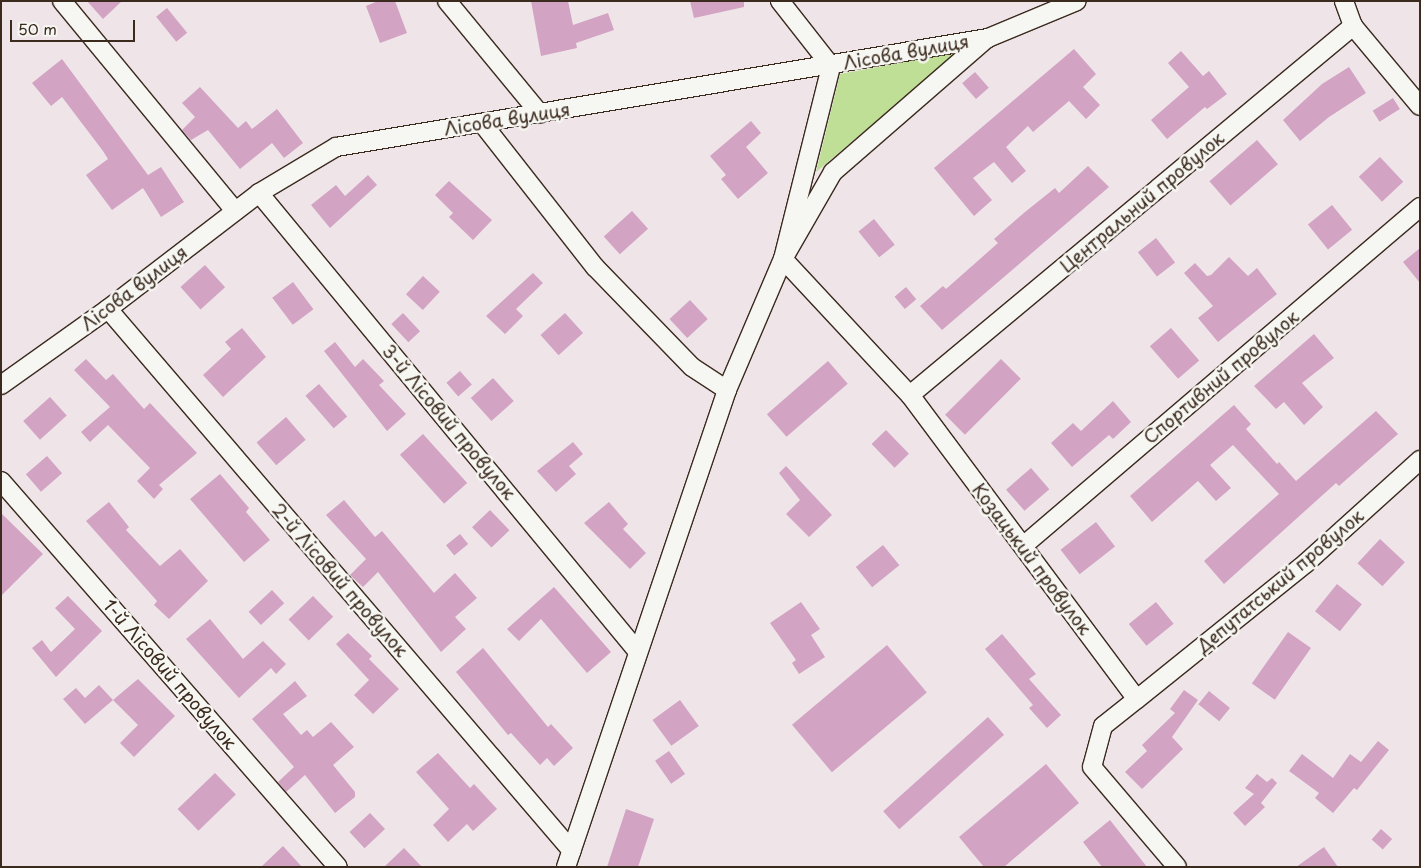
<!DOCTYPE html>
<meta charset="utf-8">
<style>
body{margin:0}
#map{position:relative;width:1421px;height:868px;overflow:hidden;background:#efe5e9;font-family:"Playpen Sans",sans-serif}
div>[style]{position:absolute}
.green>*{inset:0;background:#bfdf97}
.building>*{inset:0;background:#d2a3c3;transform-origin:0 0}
.roads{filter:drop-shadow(1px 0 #3b2a1e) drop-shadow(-1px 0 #3b2a1e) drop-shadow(0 1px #3b2a1e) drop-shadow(0 -1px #3b2a1e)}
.minor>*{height:18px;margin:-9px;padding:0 9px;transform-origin:9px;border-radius:9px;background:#f6f6f2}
span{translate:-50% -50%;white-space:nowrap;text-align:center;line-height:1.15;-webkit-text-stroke:5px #f6f6f2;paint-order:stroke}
.street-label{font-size:18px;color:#3b2a1e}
.frame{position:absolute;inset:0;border:2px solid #3b2a1e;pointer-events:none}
.scale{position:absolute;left:10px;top:20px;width:125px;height:22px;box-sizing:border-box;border:2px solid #3b2a1e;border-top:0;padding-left:6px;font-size:15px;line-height:18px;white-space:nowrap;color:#3b2a1e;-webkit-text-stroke:4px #f6f6f2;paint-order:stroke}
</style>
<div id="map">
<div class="green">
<div style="clip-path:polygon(958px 52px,816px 172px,840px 74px)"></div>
</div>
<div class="building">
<div style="clip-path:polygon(87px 1px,122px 1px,103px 19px)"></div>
<div style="clip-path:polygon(378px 1px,395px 1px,407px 33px,380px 43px,366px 6px)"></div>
<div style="clip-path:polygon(531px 1px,568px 1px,573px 25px,608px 13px,614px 30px,576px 43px,577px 48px,541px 56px)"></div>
<div style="clip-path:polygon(690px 1px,744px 1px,744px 7px,694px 18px)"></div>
<div style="left:167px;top:8px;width:32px;height:14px;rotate:51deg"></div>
<div style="clip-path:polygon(1074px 49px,1096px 74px,1083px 87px,1100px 105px,1086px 119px,1069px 101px,1033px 132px,1028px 126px,1006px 147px,1026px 171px,1012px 183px,994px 162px,973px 178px,992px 200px,974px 216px,934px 168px)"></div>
<div style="clip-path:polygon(1181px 51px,1203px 76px,1209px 71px,1227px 94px,1207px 109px,1205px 107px,1167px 139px,1151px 120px,1189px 87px,1168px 63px)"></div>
<div style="clip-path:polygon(62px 59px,148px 175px,161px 167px,184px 202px,161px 217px,143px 188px,112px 210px,86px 175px,108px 159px,103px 151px,62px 97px,51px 106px,32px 83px)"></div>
<div style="clip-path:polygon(1349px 67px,1366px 93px,1329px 117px,1300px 141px,1283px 120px,1322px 84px)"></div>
<div style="left:975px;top:72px;width:21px;height:17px;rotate:49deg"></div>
<div style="clip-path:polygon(200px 87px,238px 128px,246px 121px,252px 129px,277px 109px,303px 143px,284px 158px,272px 143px,240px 169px,208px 130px,191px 140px,182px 130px,195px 117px,182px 103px)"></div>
<div style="left:1393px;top:98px;width:13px;height:24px;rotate:58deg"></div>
<div style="clip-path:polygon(751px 121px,761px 133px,746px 147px,768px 173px,738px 199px,721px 179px,726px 175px,710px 156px)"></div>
<div style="left:1257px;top:140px;width:32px;height:63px;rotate:49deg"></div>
<div style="left:1380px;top:157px;width:34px;height:29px;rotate:47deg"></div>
<div style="clip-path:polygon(1088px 166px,1109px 187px,942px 330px,920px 306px,943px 286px,946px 289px,998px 243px,994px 239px,1025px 212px,1055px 188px,1059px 193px)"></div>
<div style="clip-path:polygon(368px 175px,377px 185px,330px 228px,311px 205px,336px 185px,345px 196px)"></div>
<div style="clip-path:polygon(449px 181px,492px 220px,473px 240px,449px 217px,453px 213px,435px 195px)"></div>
<div style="left:1332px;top:205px;width:32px;height:31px;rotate:51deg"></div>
<div style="left:632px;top:211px;width:24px;height:38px;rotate:48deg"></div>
<div style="left:874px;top:219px;width:33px;height:20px;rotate:51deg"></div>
<div style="left:1156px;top:238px;width:31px;height:23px;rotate:52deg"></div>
<div style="clip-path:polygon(1420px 248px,1420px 283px,1403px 262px)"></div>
<div style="clip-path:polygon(1229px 257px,1248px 276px,1257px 268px,1277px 294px,1218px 342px,1198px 318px,1213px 306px,1184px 273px,1195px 263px,1207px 276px,1211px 275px)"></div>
<div style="left:205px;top:265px;width:30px;height:33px;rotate:48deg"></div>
<div style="clip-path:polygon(533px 273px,543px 283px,516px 309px,523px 316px,505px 334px,486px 316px)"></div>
<div style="left:423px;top:276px;width:23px;height:25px;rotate:43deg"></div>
<div style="left:293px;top:282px;width:34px;height:26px;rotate:53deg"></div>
<div style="left:906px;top:287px;width:16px;height:15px;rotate:50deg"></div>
<div style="left:690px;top:300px;width:26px;height:28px;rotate:47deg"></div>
<div style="left:403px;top:313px;width:25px;height:16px;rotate:47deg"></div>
<div style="left:565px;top:313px;width:27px;height:33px;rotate:48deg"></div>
<div style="clip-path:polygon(242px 328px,266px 357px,223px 397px,203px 375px,231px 349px,225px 342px)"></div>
<div style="left:1171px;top:328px;width:43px;height:28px;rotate:49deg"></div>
<div style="clip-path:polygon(1314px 334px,1334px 358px,1302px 383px,1323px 407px,1304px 425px,1284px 402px,1276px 409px,1254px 386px)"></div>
<div style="clip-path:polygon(335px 342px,355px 367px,363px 359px,384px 381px,379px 385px,406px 414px,387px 431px,324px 351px)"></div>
<div style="clip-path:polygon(86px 359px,106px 380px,113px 374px,144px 409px,150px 403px,197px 453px,159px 485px,163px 489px,154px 499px,137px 481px,150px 468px,108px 425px,90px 442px,81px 432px,110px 407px,74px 370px)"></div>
<div style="left:1001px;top:359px;width:28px;height:79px;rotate:45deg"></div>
<div style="left:828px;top:361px;width:30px;height:81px;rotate:49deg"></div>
<div style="left:460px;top:371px;width:18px;height:18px;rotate:49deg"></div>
<div style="left:493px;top:378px;width:31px;height:30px;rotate:48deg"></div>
<div style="left:319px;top:384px;width:43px;height:18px;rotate:49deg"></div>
<div style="left:50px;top:397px;width:25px;height:36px;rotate:48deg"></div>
<div style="clip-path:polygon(1113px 401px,1131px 422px,1113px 439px,1109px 435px,1072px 467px,1051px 443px,1073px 423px,1081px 431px)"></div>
<div style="clip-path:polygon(1234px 405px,1251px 424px,1246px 429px,1277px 464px,1279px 462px,1296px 481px,1376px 411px,1398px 434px,1339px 486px,1336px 483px,1224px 584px,1204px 561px,1279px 494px,1233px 445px,1210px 465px,1231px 488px,1216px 501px,1198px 481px,1152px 522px,1130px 496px)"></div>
<div style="left:286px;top:417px;width:30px;height:39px;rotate:49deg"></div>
<div style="left:886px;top:430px;width:33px;height:20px;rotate:46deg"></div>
<div style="left:423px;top:434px;width:66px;height:31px;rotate:48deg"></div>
<div style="clip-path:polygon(573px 442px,583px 454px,569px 466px,576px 474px,556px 492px,537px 471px)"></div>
<div style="left:47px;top:456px;width:23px;height:28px;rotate:49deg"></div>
<div style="clip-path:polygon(786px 466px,832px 515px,809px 537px,786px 514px,800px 500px,779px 473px)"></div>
<div style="left:1031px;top:468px;width:28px;height:33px;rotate:49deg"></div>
<div style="clip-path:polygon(220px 474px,249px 508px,246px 512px,270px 540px,244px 562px,190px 499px)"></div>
<div style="clip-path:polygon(344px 500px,375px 537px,382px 531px,434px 593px,455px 573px,477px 598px,455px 617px,466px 629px,441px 652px,378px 572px,363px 587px,350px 575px,366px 559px,326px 515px)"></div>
<div style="clip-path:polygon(109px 502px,129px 527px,126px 530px,160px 566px,180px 549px,208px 581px,169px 619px,154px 605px,157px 601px,86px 521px)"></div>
<div style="clip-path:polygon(609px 502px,628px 524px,623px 529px,646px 553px,630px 569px,584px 523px)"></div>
<div style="left:490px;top:510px;width:28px;height:25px;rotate:46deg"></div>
<div style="clip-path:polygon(1px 513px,43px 554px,1px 596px)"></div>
<div style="left:1096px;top:522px;width:31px;height:45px;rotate:52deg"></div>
<div style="left:460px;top:534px;width:13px;height:18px;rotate:51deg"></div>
<div style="left:1380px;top:539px;width:34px;height:33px;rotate:43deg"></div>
<div style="left:883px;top:545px;width:26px;height:35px;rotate:51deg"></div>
<div style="left:1337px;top:584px;width:32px;height:35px;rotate:39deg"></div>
<div style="clip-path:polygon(554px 587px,611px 652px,587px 673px,541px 619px,519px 641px,507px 629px)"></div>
<div style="left:272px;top:590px;width:18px;height:32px;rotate:47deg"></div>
<div style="clip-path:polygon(68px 596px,102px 631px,56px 677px,32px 648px,42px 640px,51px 652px,75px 629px,55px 608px)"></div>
<div style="left:313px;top:596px;width:29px;height:34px;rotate:46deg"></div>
<div style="clip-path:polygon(801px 602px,820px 629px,811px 635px,825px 657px,799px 674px,792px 663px,796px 660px,770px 623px)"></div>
<div style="left:1156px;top:602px;width:28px;height:35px;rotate:51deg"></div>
<div style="clip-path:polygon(210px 619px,243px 659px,263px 641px,286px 664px,276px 674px,271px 668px,239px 698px,186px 639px)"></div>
<div style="left:1288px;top:632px;width:28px;height:63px;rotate:35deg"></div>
<div style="clip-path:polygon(348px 633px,372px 656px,369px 659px,399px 689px,373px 714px,354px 695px,369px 680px,336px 644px)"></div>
<div style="clip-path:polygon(1002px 634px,1036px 674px,1029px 679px,1061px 715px,1047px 728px,1029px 708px,1033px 705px,985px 649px)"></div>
<div style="left:887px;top:645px;width:62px;height:124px;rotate:50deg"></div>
<div style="clip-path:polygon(483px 648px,548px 727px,551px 724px,573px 748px,554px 766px,547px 758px,540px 765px,511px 733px,508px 735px,456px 672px)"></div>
<div style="clip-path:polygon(138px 679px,175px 716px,134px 757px,120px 743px,138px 725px,113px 700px)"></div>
<div style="clip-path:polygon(295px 681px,307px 696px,283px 714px,301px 735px,307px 730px,313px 737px,331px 722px,354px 747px,333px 765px,355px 792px,355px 797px,335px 813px,305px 775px,286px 792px,278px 782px,294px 767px,252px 719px)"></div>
<div style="clip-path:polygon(99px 685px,113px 700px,85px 724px,63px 699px,76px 688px,85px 698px)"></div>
<div style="clip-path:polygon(1184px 690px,1198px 700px,1172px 737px,1183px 749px,1142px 789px,1125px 772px,1147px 751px,1142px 745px,1175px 713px,1170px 709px)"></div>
<div style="left:1209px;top:691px;width:27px;height:17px;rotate:39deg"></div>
<div style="left:680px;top:700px;width:32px;height:34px;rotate:54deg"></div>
<div style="left:988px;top:717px;width:24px;height:141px;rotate:48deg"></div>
<div style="clip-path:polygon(1378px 741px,1389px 750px,1357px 790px,1354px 788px,1333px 813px,1315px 798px,1319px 793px,1289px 771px,1302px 754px,1333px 778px,1350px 754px,1361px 762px)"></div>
<div style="left:669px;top:751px;width:28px;height:17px;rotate:55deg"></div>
<div style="clip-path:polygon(438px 753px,470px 788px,474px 784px,497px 809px,473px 831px,467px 824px,448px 842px,433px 825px,449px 809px,416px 772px)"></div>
<div style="clip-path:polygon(1046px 764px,1079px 803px,1004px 867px,984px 867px,959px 837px)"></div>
<div style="left:215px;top:773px;width:30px;height:52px;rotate:46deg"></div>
<div style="clip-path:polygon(1257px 774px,1267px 782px,1272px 778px,1277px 783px,1261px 803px,1265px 807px,1245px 826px,1233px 813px,1254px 794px,1245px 788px)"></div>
<div style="clip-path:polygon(626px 809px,654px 819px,638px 867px,607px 867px)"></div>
<div style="left:370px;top:813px;width:22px;height:28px;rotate:47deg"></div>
<div style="clip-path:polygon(1110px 820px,1147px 867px,1102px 867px,1083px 842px)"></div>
<div style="left:1381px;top:829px;width:15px;height:14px;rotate:42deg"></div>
<div style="clip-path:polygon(283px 846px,302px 867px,261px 867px)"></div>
<div style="clip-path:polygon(1324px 847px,1338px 867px,1296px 867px)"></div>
<div style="clip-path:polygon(404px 848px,422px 867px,384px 867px)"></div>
</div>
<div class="roads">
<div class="minor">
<div style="left:62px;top:1px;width:272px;rotate:50.5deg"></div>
<div style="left:447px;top:1px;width:146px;rotate:50.5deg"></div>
<div style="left:1353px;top:26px;width:104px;rotate:50.1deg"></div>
<div style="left:986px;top:39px;width:203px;rotate:139deg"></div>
<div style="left:833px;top:172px;width:100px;rotate:119.9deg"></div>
<div style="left:783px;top:259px;width:186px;rotate:47deg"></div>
<div style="left:910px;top:395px;width:379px;rotate:53.3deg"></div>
<div style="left:1137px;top:699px;width:43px;rotate:141.5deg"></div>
<div style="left:1103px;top:726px;width:42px;rotate:105deg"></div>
<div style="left:1092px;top:767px;width:131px;rotate:49.6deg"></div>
<div style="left:482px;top:123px;width:183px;rotate:51.9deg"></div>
<div style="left:595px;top:267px;width:139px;rotate:45.9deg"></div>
<div style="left:692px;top:367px;width:42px;rotate:33.3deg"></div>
<div style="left:259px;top:193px;width:595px;rotate:50.45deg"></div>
<div style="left:108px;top:309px;width:713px;rotate:49.43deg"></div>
<div style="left:1px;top:385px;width:131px;rotate:-35.4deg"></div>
<div style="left:108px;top:309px;width:190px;rotate:-37.5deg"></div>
<div style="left:259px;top:193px;width:90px;rotate:-30.9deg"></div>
<div style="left:336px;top:147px;width:661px;rotate:-9.49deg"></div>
<div style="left:988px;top:38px;width:96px;rotate:-22.6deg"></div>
<div style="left:910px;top:395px;width:577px;rotate:-39.79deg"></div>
<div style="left:1353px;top:26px;width:27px;rotate:-110deg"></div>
<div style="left:1px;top:481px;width:512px;rotate:48.88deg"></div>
<div style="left:1023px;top:546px;width:522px;rotate:-40.49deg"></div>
<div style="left:1137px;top:699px;width:217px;rotate:-38.8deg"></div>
<div style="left:1306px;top:563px;width:154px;rotate:-42.1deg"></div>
<div style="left:566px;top:867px;width:503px;rotate:-71.35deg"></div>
<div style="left:727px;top:390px;width:142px;rotate:-66.9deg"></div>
<div style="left:783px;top:259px;width:199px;rotate:-76deg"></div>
<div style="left:831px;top:66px;width:83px;rotate:-128.1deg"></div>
</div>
</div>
<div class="street-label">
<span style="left:906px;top:52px;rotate:-10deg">Лісова вулиця</span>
<span style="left:507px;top:119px;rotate:-9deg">Лісова вулиця</span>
<span style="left:1142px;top:202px;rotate:-40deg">Центральний провулок</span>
<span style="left:134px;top:288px;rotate:-37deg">Лісова вулиця</span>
<span style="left:1221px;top:377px;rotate:-40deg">Спортивний провулок</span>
<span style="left:449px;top:422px;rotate:50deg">3-й Лісовий провулок</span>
<span style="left:1032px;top:559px;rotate:53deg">Козацький провулок</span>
<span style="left:340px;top:580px;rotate:49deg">2-й Лісовий провулок</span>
<span style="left:1280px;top:581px;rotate:-40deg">Депутатський провулок</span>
<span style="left:170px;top:674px;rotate:49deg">1-й Лісовий провулок</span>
</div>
<div class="frame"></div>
<div class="scale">50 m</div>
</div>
